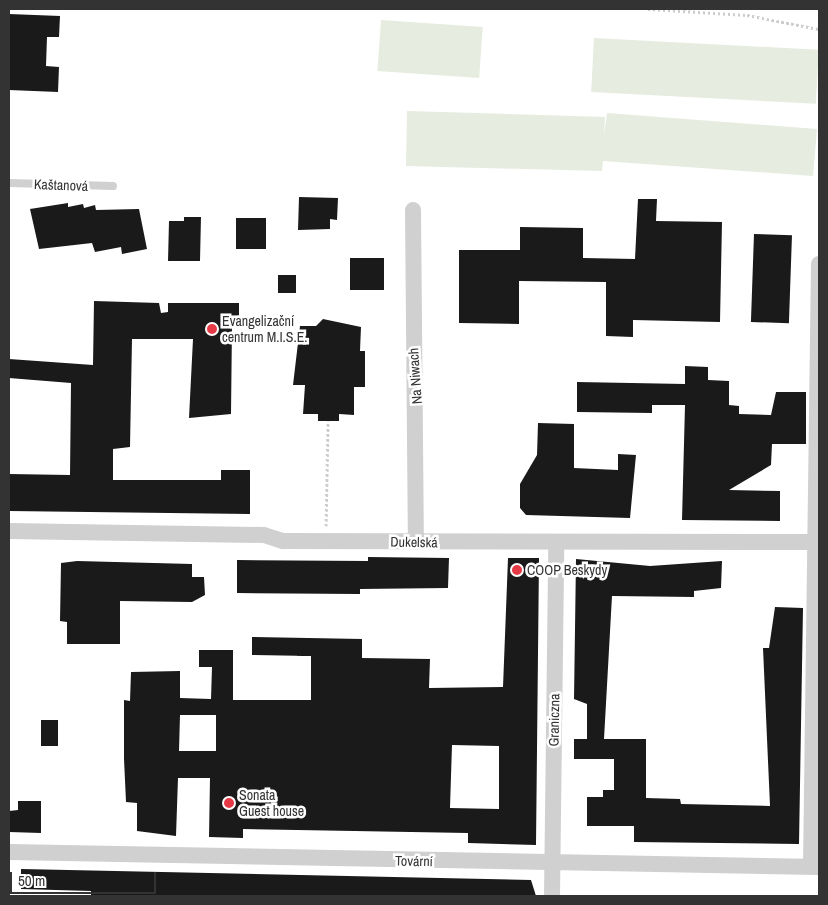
<!DOCTYPE html>
<meta charset="utf-8">
<style>
body{margin:0}
#map{position:relative;width:828px;height:905px;overflow:hidden;background:#fff;font-family:"Archivo Narrow",sans-serif}
div>[style]{position:absolute}
.green>*{inset:0;background:#e6ecdf;transform-origin:0 0}
.building>*{inset:0;background:#1a1a1a;transform-origin:0 0}
.path>*{height:3px;margin-top:-1.5px;transform-origin:0;background:repeating-linear-gradient(90deg,#cdcdcd 0 2.5px,transparent 0 5px)}
.lane>*{height:8px;margin:-4px;padding:0 4px;transform-origin:4px;border-radius:4px;background:#d0d0d0}
.street>*{height:16px;margin:-8px;padding:0 8px;transform-origin:8px;border-radius:8px;background:#d0d0d0}
.dots>*{width:14px;height:14px;translate:-50% -50%;box-sizing:border-box;border:2px solid #fff;border-radius:50%}
span{translate:-50% -50%;white-space:nowrap;text-align:center;line-height:1.15;-webkit-text-stroke:5px #fff;paint-order:stroke}
.street-label{font-size:14px;color:#333}
.poi-label{font-size:14px;color:#333}
.left{translate:0 -50%;text-align:left}
.frame{position:absolute;inset:0;border:10px solid #333;pointer-events:none}
.scale{position:absolute;left:10px;top:872px;width:146px;height:22px;box-sizing:border-box;border:2px solid #333;border-top:0;padding-left:6px;font-size:15px;line-height:18px;white-space:nowrap;color:#333;-webkit-text-stroke:4px #fff;paint-order:stroke}
</style>
<div id="map">
<div class="green">
<div style="left:381px;top:20px;width:102px;height:51px;rotate:4deg"></div>
<div style="left:594px;top:38px;width:225px;height:54px;rotate:3deg"></div>
<div style="clip-path:polygon(407px 111px,605px 117px,604px 136px,607px 113px,817px 129px,813px 176px,603px 161px,602px 171px,406px 166px)"></div>
</div>
<div class="building">
<div style="clip-path:polygon(9px 14px,60px 16px,59px 37px,47px 37px,46px 66px,59px 67px,58px 92px,9px 90px)"></div>
<div style="clip-path:polygon(299px 197px,338px 198px,337px 220px,330px 219px,330px 229px,298px 230px)"></div>
<div style="clip-path:polygon(638px 199px,657px 199px,656px 221px,722px 222px,720px 322px,633px 320px,633px 337px,606px 336px,606px 282px,519px 281px,519px 324px,459px 323px,459px 250px,520px 250px,520px 227px,583px 228px,583px 258px,635px 259px)"></div>
<div style="clip-path:polygon(68px 203px,68px 207px,83px 204px,84px 208px,95px 205px,96px 210px,139px 209px,147px 249px,122px 254px,121px 247px,95px 252px,92px 243px,39px 249px,30px 209px)"></div>
<div style="clip-path:polygon(184px 217px,201px 217px,200px 261px,168px 261px,169px 221px,184px 221px)"></div>
<div style="left:236px;top:218px;width:30px;height:31px"></div>
<div style="left:754px;top:234px;width:38px;height:88px;rotate:2deg"></div>
<div style="left:350px;top:258px;width:34px;height:32px"></div>
<div style="left:278px;top:275px;width:18px;height:18px"></div>
<div style="clip-path:polygon(94px 301px,159px 303px,161px 313px,168px 312px,168px 303px,239px 303px,239px 325px,232px 325px,231px 414px,189px 418px,193px 339px,132px 339px,130px 447px,113px 449px,113px 480px,221px 480px,221px 470px,250px 470px,250px 514px,9px 511px,9px 474px,70px 475px,71px 383px,9px 378px,9px 359px,93px 365px)"></div>
<div style="clip-path:polygon(323px 319px,361px 327px,360px 351px,365px 351px,365px 387px,354px 387px,354px 415px,339px 414px,339px 421px,318px 421px,318px 414px,303px 414px,305px 385px,293px 385px,300px 326px,316px 326px)"></div>
<div style="clip-path:polygon(685px 366px,708px 367px,708px 380px,729px 381px,729px 405px,739px 406px,739px 414px,771px 415px,776px 392px,806px 392px,806px 444px,772px 444px,771px 465px,729px 490px,780px 491px,780px 521px,682px 520px,685px 405px,652px 405px,652px 413px,577px 412px,577px 382px,685px 384px)"></div>
<div style="clip-path:polygon(538px 423px,574px 424px,574px 468px,618px 470px,618px 454px,636px 455px,630px 518px,526px 515px,520px 508px,520px 484px,537px 455px)"></div>
<div style="clip-path:polygon(368px 557px,449px 558px,448px 588px,360px 589px,360px 594px,237px 593px,237px 560px,368px 561px)"></div>
<div style="clip-path:polygon(evenodd,508px 558px,539px 558px,536px 845px,468px 843px,468px 833px,243px 829px,243px 838px,209px 837px,210px 778px,178px 778px,176px 836px,137px 831px,137px 803px,126px 802px,124px 759px,124px 700px,130px 701px,131px 672px,180px 671px,180px 698px,211px 699px,212px 667px,199px 667px,199px 650px,233px 650px,233px 700px,311px 700px,311px 656px,252px 655px,252px 637px,362px 639px,362px 658px,430px 659px,429px 688px,503px 687px,508px 558px,180px 715px,216px 715px,216px 751px,179px 751px,180px 715px,508px 558px,452px 745px,499px 746px,499px 809px,450px 808px,452px 745px)"></div>
<div style="clip-path:polygon(576px 559px,650px 566px,722px 561px,721px 588px,694px 591px,694px 597px,612px 596px,604px 739px,646px 739px,646px 798px,680px 799px,681px 804px,770px 806px,763px 648px,769px 648px,775px 607px,803px 608px,799px 844px,634px 842px,634px 826px,587px 826px,587px 797px,603px 797px,603px 790px,614px 790px,614px 759px,574px 759px,574px 739px,587px 739px,587px 704px,574px 699px)"></div>
<div style="clip-path:polygon(77px 561px,192px 564px,192px 577px,204px 577px,205px 595px,192px 602px,120px 601px,120px 644px,67px 644px,67px 622px,60px 621px,61px 563px)"></div>
<div style="left:41px;top:720px;width:17px;height:26px"></div>
<div style="clip-path:polygon(18px 801px,41px 801px,41px 833px,9px 832px,9px 811px,18px 810px)"></div>
<div style="clip-path:polygon(21px 869px,531px 880px,536px 896px,91px 896px,91px 891px,21px 889px)"></div>
</div>
<div class="path">
<div style="left:648px;top:9px;width:99px;rotate:3.5deg"></div>
<div style="left:747px;top:15px;width:73px;rotate:11deg"></div>
<div style="left:326px;top:526px;width:105px;rotate:-88.9deg"></div>
</div>
<div class="lane">
<div style="left:9px;top:183px;width:104px;rotate:1.7deg"></div>
</div>
<div class="street">
<div style="left:413px;top:210px;width:332px;rotate:89.5deg"></div>
<div style="left:9px;top:531px;width:255px;rotate:0.9deg"></div>
<div style="left:264px;top:535px;width:20px;rotate:18deg"></div>
<div style="left:283px;top:541px;width:536px;rotate:0.11deg"></div>
<div style="left:9px;top:852px;width:810px;rotate:1.06deg"></div>
<div style="left:811px;top:866px;width:602px;rotate:-89.24deg"></div>
<div style="left:552px;top:896px;width:352px;rotate:-89.3deg"></div>
</div>
<div class="dots">
<div style="left:212px;top:329px;background:#e63946"></div>
<div style="left:517px;top:570px;background:#e63946"></div>
<div style="left:229px;top:803px;background:#e63946"></div>
</div>
<div class="street-label">
<span style="left:61px;top:185px;rotate:2deg">Kaštanová</span>
<span style="left:415px;top:376px;rotate:-94deg">Na Niwach</span>
<span style="left:414px;top:542px;rotate:1deg">Dukelská</span>
<span style="left:554px;top:720px;rotate:-89deg">Graniczna</span>
<span style="left:414px;top:861px;rotate:1deg">Tovární</span>
</div>
<div class="poi-label">
<span class="left" style="left:222px;top:329px">Evangelizační<br>centrum M.I.S.E.</span>
<span class="left" style="left:527px;top:570px">COOP Beskydy</span>
<span class="left" style="left:239px;top:803px">Sonata<br>Guest house</span>
</div>
<div class="frame"></div>
<div class="scale">50 m</div>
</div>
